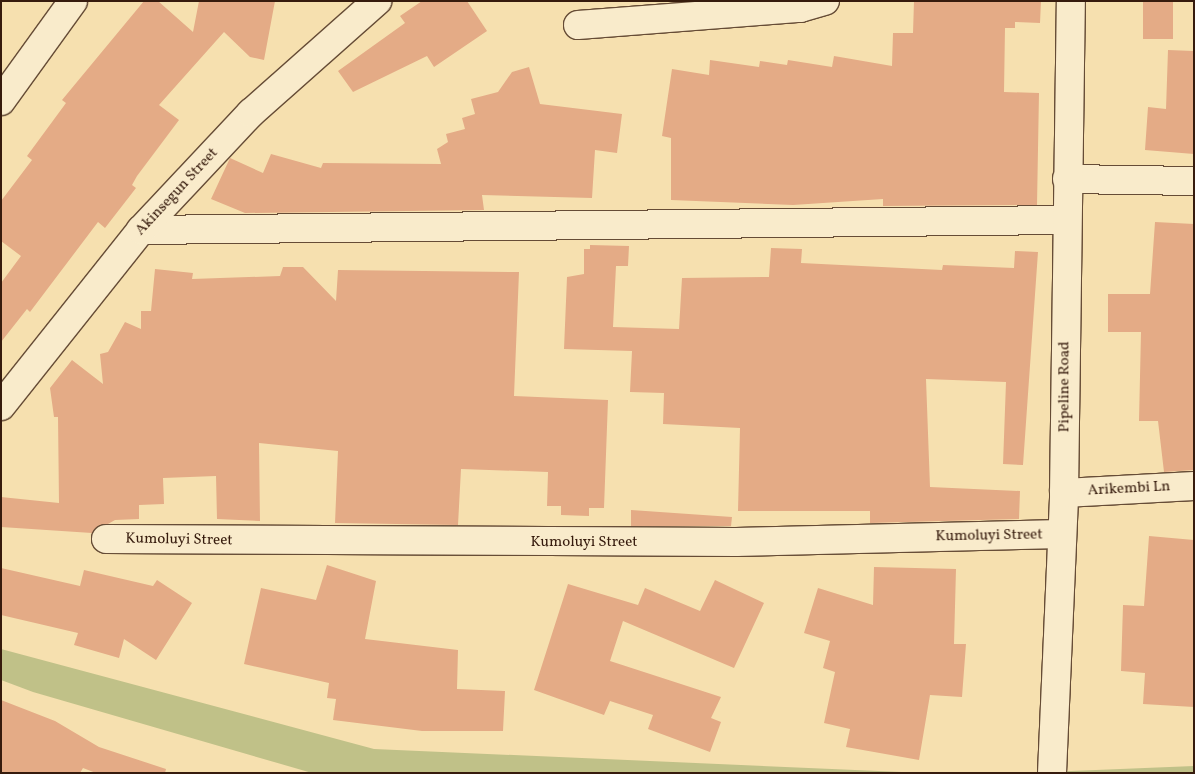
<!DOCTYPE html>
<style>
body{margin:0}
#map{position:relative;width:1195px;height:774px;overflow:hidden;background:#f6e0af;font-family:Vollkorn,serif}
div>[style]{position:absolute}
.green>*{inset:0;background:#c0c188}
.building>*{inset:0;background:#e4ab86;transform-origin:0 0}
.roads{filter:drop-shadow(1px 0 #664c36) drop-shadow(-1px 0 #664c36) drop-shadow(0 1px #664c36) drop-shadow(0 -1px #664c36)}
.street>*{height:28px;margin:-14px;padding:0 14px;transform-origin:14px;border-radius:14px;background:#f9ebcb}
span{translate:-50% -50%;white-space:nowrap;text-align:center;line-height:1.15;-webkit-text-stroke:4.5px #f9ebcb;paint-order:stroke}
.street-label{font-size:15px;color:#361b0d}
.frame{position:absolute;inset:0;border:2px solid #361b0d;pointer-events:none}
</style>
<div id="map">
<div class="green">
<div style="clip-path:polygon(1px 649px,374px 749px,925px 773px,312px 773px,33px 692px,1px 680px)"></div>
<div style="clip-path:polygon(1194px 766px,1194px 773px,1022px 773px)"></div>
</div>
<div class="building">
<div style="clip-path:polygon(144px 1px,158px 1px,193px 32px,199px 1px,275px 1px,264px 60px,250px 57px,224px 32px,159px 105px,179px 120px,137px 176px,132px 185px,136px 188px,105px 228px,98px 222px,30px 312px,27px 309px,1px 342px,1px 283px,21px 256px,1px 241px,1px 201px,32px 160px,27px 156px,66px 103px,62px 100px)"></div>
<div style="clip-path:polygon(422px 1px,467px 1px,487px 31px,434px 67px,427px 56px,353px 92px,338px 71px,405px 23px,400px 16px)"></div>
<div style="clip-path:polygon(914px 1px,1041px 1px,1040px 23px,1015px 22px,1015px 28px,1005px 28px,1004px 92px,1039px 93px,1037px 205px,883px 206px,883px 199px,793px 205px,671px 200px,671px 138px,662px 136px,672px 69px,709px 75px,710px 60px,759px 67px,760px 61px,787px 65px,788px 60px,832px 67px,834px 56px,892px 66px,893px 33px,913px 33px)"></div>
<div style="left:1143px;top:1px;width:30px;height:38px"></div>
<div style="clip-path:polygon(1168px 50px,1194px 51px,1194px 154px,1145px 150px,1148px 107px,1166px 109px)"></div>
<div style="clip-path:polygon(529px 67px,540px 104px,622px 114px,617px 153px,595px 150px,592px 198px,482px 195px,484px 210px,245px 213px,211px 199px,230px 158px,263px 173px,271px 154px,321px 168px,323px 163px,441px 164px,437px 149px,448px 142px,446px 134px,465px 129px,462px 118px,475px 114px,471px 99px,498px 92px,512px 72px)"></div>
<div style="clip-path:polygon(1155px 222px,1194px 224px,1194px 470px,1164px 472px,1158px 421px,1139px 421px,1141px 332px,1108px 332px,1108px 294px,1150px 294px)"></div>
<div style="clip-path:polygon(590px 245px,629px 246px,628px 266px,616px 266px,613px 327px,679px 329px,682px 278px,769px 277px,771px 248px,802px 249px,801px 263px,942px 270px,943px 265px,1014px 268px,1015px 251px,1038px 252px,1023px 465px,1003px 464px,1006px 382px,926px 379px,930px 487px,1020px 491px,1019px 519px,870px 523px,870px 511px,738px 511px,740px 428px,663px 424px,664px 393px,630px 392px,632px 351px,564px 349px,567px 277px,584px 274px,584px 249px,590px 249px)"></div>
<div style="clip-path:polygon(283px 267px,303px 267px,336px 301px,338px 270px,519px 272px,514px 396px,608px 400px,604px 508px,589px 508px,589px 516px,561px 515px,561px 506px,547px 506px,548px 472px,461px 469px,458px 525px,335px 523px,338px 451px,259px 443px,260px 521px,217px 519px,216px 476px,163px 478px,164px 504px,139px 505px,139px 519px,115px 520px,92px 533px,1px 527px,1px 497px,59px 503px,58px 417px,54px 417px,50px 388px,72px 360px,103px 384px,100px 354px,108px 352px,125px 322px,141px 329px,141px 311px,151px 311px,155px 269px,193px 273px,192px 279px,280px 276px)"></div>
<div style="clip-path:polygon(631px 510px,732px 517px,731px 526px,631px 526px)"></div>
<div style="clip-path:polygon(1149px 536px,1194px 540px,1194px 707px,1143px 704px,1145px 673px,1121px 671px,1123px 605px,1144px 606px)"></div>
<div style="clip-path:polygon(327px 565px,376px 581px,365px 639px,458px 650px,457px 689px,505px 691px,503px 731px,422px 731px,333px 720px,336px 699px,327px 698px,329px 683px,244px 664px,261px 588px,316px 600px)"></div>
<div style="clip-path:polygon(874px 567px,956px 569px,954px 644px,966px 644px,962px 697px,930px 695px,919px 760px,846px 747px,850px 729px,824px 723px,835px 672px,823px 668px,830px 641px,804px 633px,818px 588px,873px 605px)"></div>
<div style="clip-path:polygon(1px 568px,80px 586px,84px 570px,153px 586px,157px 580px,192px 603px,156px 660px,124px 639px,119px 658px,74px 645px,78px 633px,1px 615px)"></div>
<div style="clip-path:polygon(715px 580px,764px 603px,734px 668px,623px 621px,610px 661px,721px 697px,711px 718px,721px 722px,710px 752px,648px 729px,653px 715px,610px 701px,604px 715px,534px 690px,568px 584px,638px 605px,645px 588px,700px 611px)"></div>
<div style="clip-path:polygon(1px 700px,55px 721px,99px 747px,166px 769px,165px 773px,96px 773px,83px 768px,80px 773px,1px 773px)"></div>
</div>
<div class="roads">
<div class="street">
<div style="left:578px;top:25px;width:223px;rotate:-4.4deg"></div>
<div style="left:800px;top:8px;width:26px;rotate:-16deg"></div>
<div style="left:1px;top:101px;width:123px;rotate:-54.2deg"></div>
<div style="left:1067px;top:179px;width:127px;rotate:0.9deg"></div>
<div style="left:141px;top:230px;width:924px;rotate:-0.62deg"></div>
<div style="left:1px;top:406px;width:225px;rotate:-51.5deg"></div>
<div style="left:141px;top:230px;width:161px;rotate:-46.8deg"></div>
<div style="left:251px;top:113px;width:169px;rotate:-41.6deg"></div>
<div style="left:1064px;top:493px;width:130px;rotate:-3.1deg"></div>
<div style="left:106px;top:539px;width:630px;rotate:0.27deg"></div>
<div style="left:736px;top:542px;width:325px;rotate:-1.4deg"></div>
<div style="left:1052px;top:773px;width:280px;rotate:-87.5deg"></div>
<div style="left:1064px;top:493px;width:492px;rotate:-89.2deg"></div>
</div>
</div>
<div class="street-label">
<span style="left:177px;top:192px;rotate:-47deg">Akinsegun Street</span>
<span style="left:1065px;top:387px;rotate:-90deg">Pipeline Road</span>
<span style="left:1129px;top:489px;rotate:-3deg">Arikembi Ln</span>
<span style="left:989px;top:536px;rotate:-1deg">Kumoluyi Street</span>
<span style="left:179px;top:540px;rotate:1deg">Kumoluyi Street</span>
<span style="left:584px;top:543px">Kumoluyi Street</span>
</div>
<div class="frame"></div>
</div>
